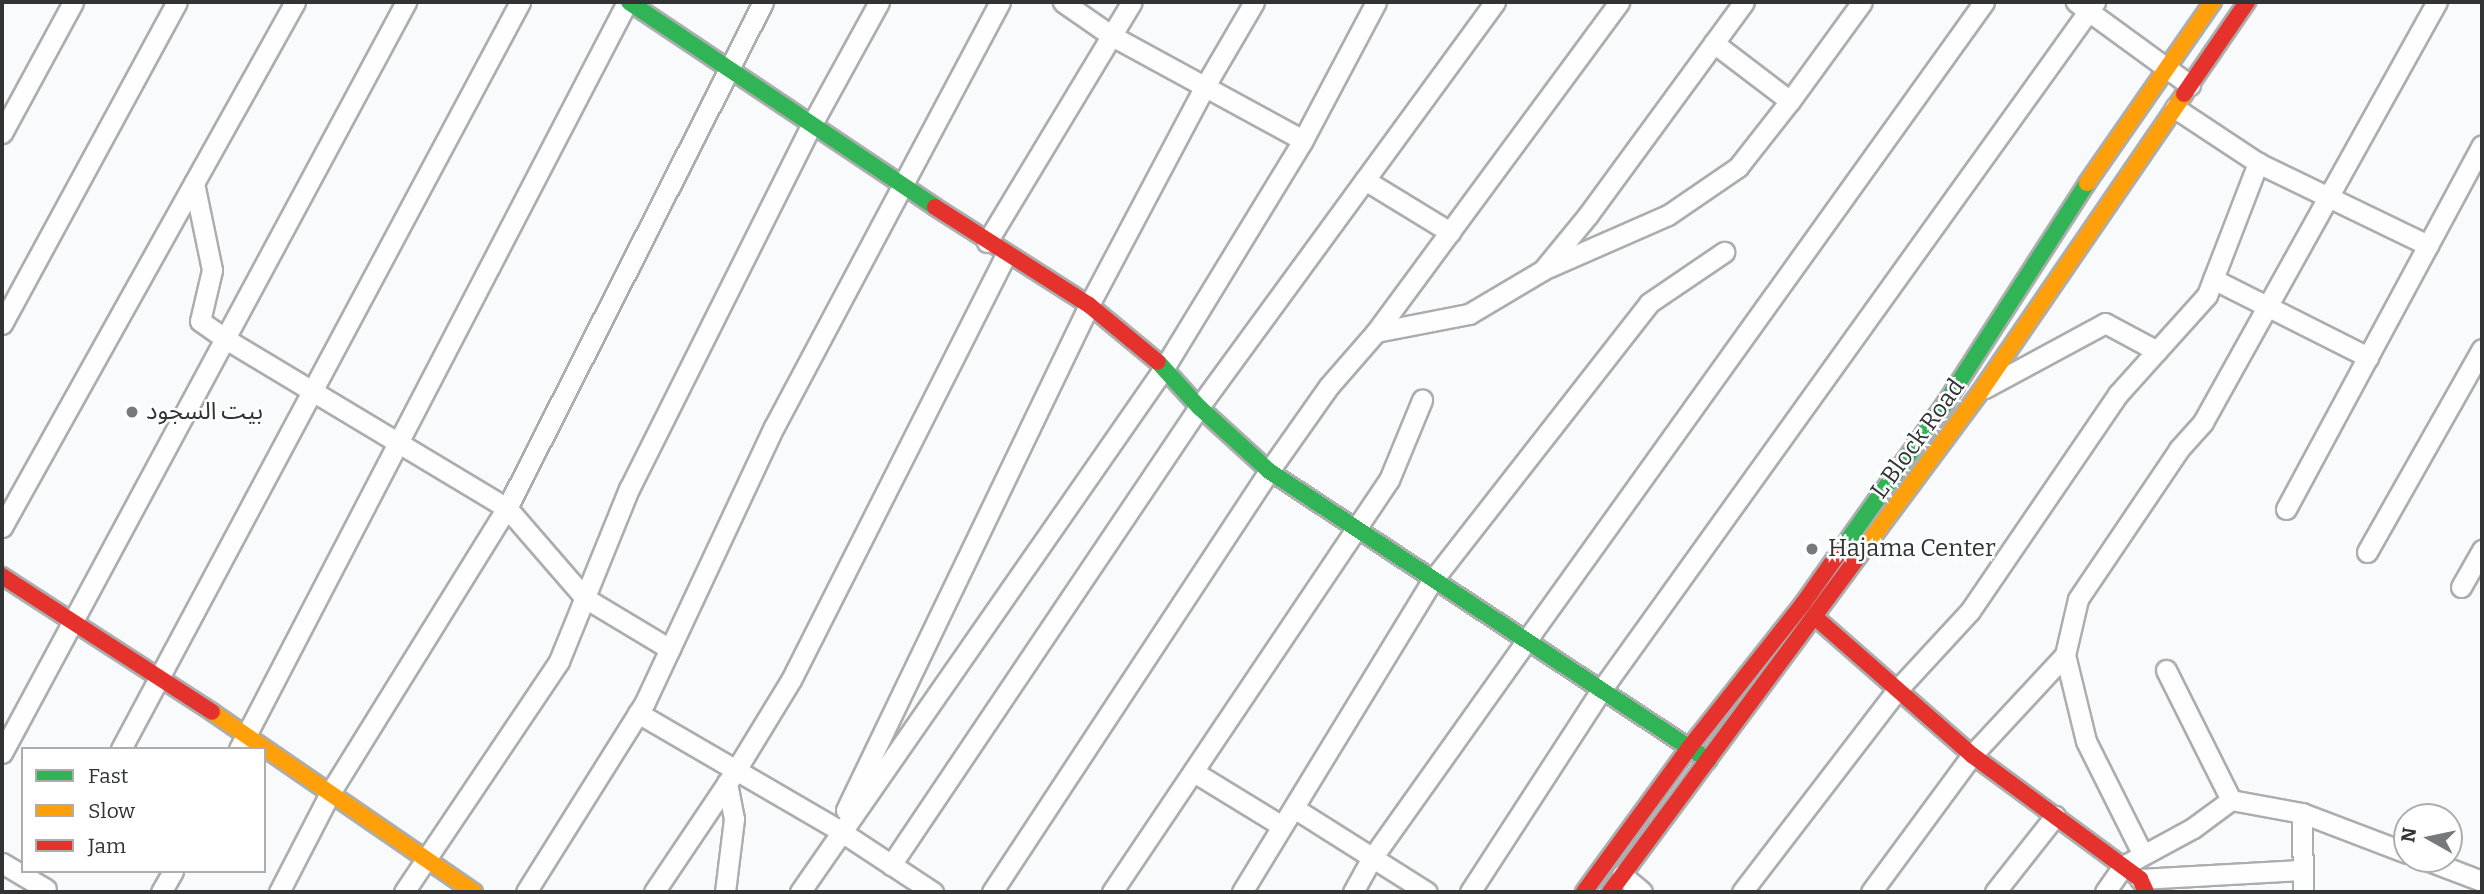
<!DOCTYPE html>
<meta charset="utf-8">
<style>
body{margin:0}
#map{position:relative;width:2484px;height:894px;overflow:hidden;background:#f8fafc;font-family:Bitter,"Noto Sans Arabic",serif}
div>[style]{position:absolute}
.roads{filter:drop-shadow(2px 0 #abadae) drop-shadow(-2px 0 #abadae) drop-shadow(0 2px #abadae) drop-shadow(0 -2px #abadae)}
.street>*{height:19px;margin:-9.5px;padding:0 9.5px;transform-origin:9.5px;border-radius:9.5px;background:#fefeff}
.fast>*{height:16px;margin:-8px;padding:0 8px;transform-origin:8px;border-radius:8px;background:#30b455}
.slow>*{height:16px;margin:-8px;padding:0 8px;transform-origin:8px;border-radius:8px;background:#ff9f0a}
.jam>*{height:16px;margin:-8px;padding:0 8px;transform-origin:8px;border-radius:8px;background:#e5322d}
.dots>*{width:19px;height:19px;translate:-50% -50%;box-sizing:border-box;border:4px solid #fff;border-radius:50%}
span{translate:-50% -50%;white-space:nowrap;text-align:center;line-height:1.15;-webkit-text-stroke:5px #fff;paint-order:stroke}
.poi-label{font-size:24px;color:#313335}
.left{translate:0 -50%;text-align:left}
.street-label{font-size:24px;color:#313335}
.frame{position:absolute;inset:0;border:4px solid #313335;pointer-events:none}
.legend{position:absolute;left:21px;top:747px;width:245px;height:126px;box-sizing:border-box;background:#fff;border:2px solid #adadae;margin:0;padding:9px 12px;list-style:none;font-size:21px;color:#313335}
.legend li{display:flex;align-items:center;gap:14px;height:35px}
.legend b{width:35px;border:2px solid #adadae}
.north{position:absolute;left:2393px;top:803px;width:70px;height:70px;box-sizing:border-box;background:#fff;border:2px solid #adadae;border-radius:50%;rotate:279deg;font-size:19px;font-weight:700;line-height:28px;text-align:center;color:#313335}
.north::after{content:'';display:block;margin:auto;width:24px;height:32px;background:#77797b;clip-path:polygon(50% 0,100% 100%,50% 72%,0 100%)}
</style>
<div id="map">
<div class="roads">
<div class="street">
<div style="left:1063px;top:2px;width:60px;rotate:34.8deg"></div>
<div style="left:1112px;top:36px;width:217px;rotate:28.6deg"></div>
<div style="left:2076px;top:2px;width:141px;rotate:36.1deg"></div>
<div style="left:1790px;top:101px;width:122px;rotate:-54deg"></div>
<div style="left:2175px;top:108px;width:100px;rotate:33.5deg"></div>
<div style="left:2258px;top:163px;width:189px;rotate:25.8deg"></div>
<div style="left:2px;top:133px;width:149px;rotate:-61.5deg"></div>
<div style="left:1365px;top:180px;width:100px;rotate:31.5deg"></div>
<div style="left:194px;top:183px;width:89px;rotate:78.3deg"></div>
<div style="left:212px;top:270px;width:52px;rotate:103.2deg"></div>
<div style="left:200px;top:321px;width:29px;rotate:35deg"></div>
<div style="left:224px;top:338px;width:330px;rotate:31deg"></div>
<div style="left:507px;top:508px;width:119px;rotate:49.1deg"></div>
<div style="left:585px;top:598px;width:99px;rotate:31deg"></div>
<div style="left:987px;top:242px;width:280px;rotate:-58.9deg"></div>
<div style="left:1547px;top:268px;width:132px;rotate:-23.7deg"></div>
<div style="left:1668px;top:215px;width:85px;rotate:-34.4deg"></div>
<div style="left:1738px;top:167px;width:84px;rotate:-51.8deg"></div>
<div style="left:1790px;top:101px;width:96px;rotate:-142.7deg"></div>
<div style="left:2213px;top:279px;width:174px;rotate:26.7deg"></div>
<div style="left:2px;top:324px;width:366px;rotate:-61.5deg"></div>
<div style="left:1376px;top:332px;width:410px;rotate:-53.6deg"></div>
<div style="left:1985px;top:388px;width:136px;rotate:-28.4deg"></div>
<div style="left:2105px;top:323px;width:59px;rotate:28.3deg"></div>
<div style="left:2286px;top:509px;width:413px;rotate:-61.7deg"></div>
<div style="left:2px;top:527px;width:601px;rotate:-60.83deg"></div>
<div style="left:2367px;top:552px;width:233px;rotate:-60.5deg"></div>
<div style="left:2461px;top:587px;width:43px;rotate:-60.4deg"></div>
<div style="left:2166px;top:670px;width:145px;rotate:63.4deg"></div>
<div style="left:638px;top:713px;width:230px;rotate:30.2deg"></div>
<div style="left:837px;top:829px;width:115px;rotate:33.3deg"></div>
<div style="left:121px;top:749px;width:847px;rotate:-61.89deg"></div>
<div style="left:239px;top:749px;width:842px;rotate:-62.55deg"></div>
<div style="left:2px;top:753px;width:853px;rotate:-61.72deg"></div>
<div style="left:1194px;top:772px;width:103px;rotate:31.5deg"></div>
<div style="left:1294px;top:808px;width:157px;rotate:32.3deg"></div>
<div style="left:846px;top:810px;width:560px;rotate:-64.3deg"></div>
<div style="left:1089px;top:305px;width:248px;rotate:-62.1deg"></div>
<div style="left:1205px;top:86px;width:97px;rotate:-59.7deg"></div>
<div style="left:2302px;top:813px;width:79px;rotate:89.3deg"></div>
<div style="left:2142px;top:853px;width:125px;rotate:-116.6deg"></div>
<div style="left:2086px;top:741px;width:89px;rotate:-103.7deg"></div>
<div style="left:2065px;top:655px;width:57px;rotate:-76.9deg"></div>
<div style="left:2078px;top:599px;width:181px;rotate:-56deg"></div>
<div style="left:2179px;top:449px;width:36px;rotate:-48deg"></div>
<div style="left:2203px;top:422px;width:481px;rotate:-60.9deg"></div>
<div style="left:2424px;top:859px;width:62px;rotate:20.8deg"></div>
<div style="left:2px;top:863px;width:51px;rotate:30.6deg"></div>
<div style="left:891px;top:865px;width:552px;rotate:-56.08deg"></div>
<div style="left:1199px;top:407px;width:502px;rotate:-53.84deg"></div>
<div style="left:1622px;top:875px;width:26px;rotate:40deg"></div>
<div style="left:2140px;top:879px;width:161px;rotate:-3.2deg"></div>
<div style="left:161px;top:892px;width:24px;rotate:-60deg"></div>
<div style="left:279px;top:892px;width:111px;rotate:-62.7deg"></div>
<div style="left:330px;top:793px;width:335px;rotate:-58.2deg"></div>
<div style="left:507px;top:508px;width:567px;rotate:-63.16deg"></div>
<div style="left:404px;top:892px;width:278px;rotate:-56.1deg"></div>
<div style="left:559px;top:661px;width:186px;rotate:-67.9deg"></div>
<div style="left:629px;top:489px;width:408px;rotate:-63.4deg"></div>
<div style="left:812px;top:124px;width:139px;rotate:-61.2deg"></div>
<div style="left:526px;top:892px;width:224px;rotate:-57.9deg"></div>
<div style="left:645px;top:702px;width:304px;rotate:-64.9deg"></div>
<div style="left:774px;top:427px;width:481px;rotate:-62deg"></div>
<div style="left:654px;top:892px;width:147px;rotate:-56.1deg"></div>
<div style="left:736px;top:770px;width:105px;rotate:-58.6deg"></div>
<div style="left:791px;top:680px;width:477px;rotate:-63.2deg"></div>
<div style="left:725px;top:892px;width:74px;rotate:-83deg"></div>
<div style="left:734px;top:819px;width:37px;rotate:-101deg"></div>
<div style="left:800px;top:892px;width:638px;rotate:-55.21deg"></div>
<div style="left:1164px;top:368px;width:267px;rotate:-58.6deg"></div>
<div style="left:1303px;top:140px;width:156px;rotate:-62.1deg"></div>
<div style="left:992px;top:892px;width:504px;rotate:-56.66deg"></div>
<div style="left:1269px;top:471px;width:104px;rotate:-54.8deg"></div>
<div style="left:1329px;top:386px;width:72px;rotate:-49deg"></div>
<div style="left:1376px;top:332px;width:95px;rotate:-11deg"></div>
<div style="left:1469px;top:314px;width:86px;rotate:-30.7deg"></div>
<div style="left:1543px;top:270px;width:71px;rotate:-50.7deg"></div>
<div style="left:1588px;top:215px;width:264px;rotate:-53.8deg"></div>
<div style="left:1112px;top:892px;width:496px;rotate:-56.1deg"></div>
<div style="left:1389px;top:480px;width:87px;rotate:-67.6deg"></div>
<div style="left:1242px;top:892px;width:364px;rotate:-58.6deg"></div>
<div style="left:1432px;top:581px;width:353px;rotate:-52deg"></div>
<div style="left:1649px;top:303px;width:91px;rotate:-34.2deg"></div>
<div style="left:1353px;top:892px;width:39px;rotate:-61deg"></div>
<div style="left:1372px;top:858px;width:266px;rotate:-54.6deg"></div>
<div style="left:1526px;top:641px;width:786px;rotate:-54.37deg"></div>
<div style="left:1470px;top:892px;width:242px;rotate:-57deg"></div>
<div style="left:1602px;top:689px;width:846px;rotate:-54.34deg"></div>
<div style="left:1742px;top:892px;width:256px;rotate:-52.5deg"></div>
<div style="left:1898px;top:689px;width:106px;rotate:-47.3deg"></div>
<div style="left:1970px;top:611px;width:263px;rotate:-55.7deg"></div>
<div style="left:2118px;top:394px;width:133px;rotate:-48deg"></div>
<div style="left:2207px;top:295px;width:142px;rotate:-68.9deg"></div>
<div style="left:1871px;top:892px;width:170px;rotate:-53.6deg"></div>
<div style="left:1972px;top:755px;width:137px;rotate:-47.1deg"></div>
<div style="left:1995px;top:892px;width:97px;rotate:-51.7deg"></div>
<div style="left:2105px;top:892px;width:32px;rotate:-55deg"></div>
<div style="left:2123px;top:866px;width:80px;rotate:-28.5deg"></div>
<div style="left:2193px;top:828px;width:47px;rotate:-36.4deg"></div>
<div style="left:2231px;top:800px;width:72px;rotate:10.4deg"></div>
<div style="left:2302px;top:813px;width:112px;rotate:20.9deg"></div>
</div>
<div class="fast">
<div style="left:629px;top:2px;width:368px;rotate:33.8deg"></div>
<div style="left:1158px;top:362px;width:61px;rotate:47.7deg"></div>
<div style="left:1199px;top:407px;width:95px;rotate:42.4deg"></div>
<div style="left:1269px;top:471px;width:526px;rotate:33.36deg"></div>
<div style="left:1841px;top:550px;width:181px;rotate:-54.6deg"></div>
<div style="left:1946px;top:402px;width:260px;rotate:-57.2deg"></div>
</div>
<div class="slow">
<div style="left:2087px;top:183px;width:221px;rotate:-55.2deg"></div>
<div style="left:1860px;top:554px;width:203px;rotate:-53.4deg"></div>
<div style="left:1981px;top:391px;width:360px;rotate:-55.6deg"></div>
<div style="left:212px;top:712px;width:318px;rotate:34.5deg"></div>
</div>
<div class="jam">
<div style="left:2184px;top:94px;width:112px;rotate:-55.6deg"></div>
<div style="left:935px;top:207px;width:183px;rotate:32.5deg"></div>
<div style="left:1089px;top:305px;width:89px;rotate:39.6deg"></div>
<div style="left:2px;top:576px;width:250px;rotate:32.9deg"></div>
<div style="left:1816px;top:618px;width:208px;rotate:41.3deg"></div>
<div style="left:1972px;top:755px;width:209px;rotate:36.4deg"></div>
<div style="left:2140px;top:879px;width:14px;rotate:65deg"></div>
<div style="left:1584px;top:892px;width:178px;rotate:-53.9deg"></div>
<div style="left:1689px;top:748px;width:182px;rotate:-51.7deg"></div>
<div style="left:1802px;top:605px;width:67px;rotate:-54.7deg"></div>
<div style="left:1610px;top:892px;width:420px;rotate:-53.5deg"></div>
</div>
</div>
<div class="dots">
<div style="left:132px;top:412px;background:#77797b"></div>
<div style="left:1812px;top:549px;background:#77797b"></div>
</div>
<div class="poi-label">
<span class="left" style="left:146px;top:412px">بیت السجود</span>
<span class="left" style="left:1828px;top:549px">Hajama Center</span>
</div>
<div class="street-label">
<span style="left:1918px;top:439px;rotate:-54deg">L Block Road</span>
</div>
<div class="frame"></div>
<ul class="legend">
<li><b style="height:9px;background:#30b455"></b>Fast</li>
<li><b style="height:9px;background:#ff9f0a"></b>Slow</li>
<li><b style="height:9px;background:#e5322d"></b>Jam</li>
</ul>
<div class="north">N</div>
</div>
